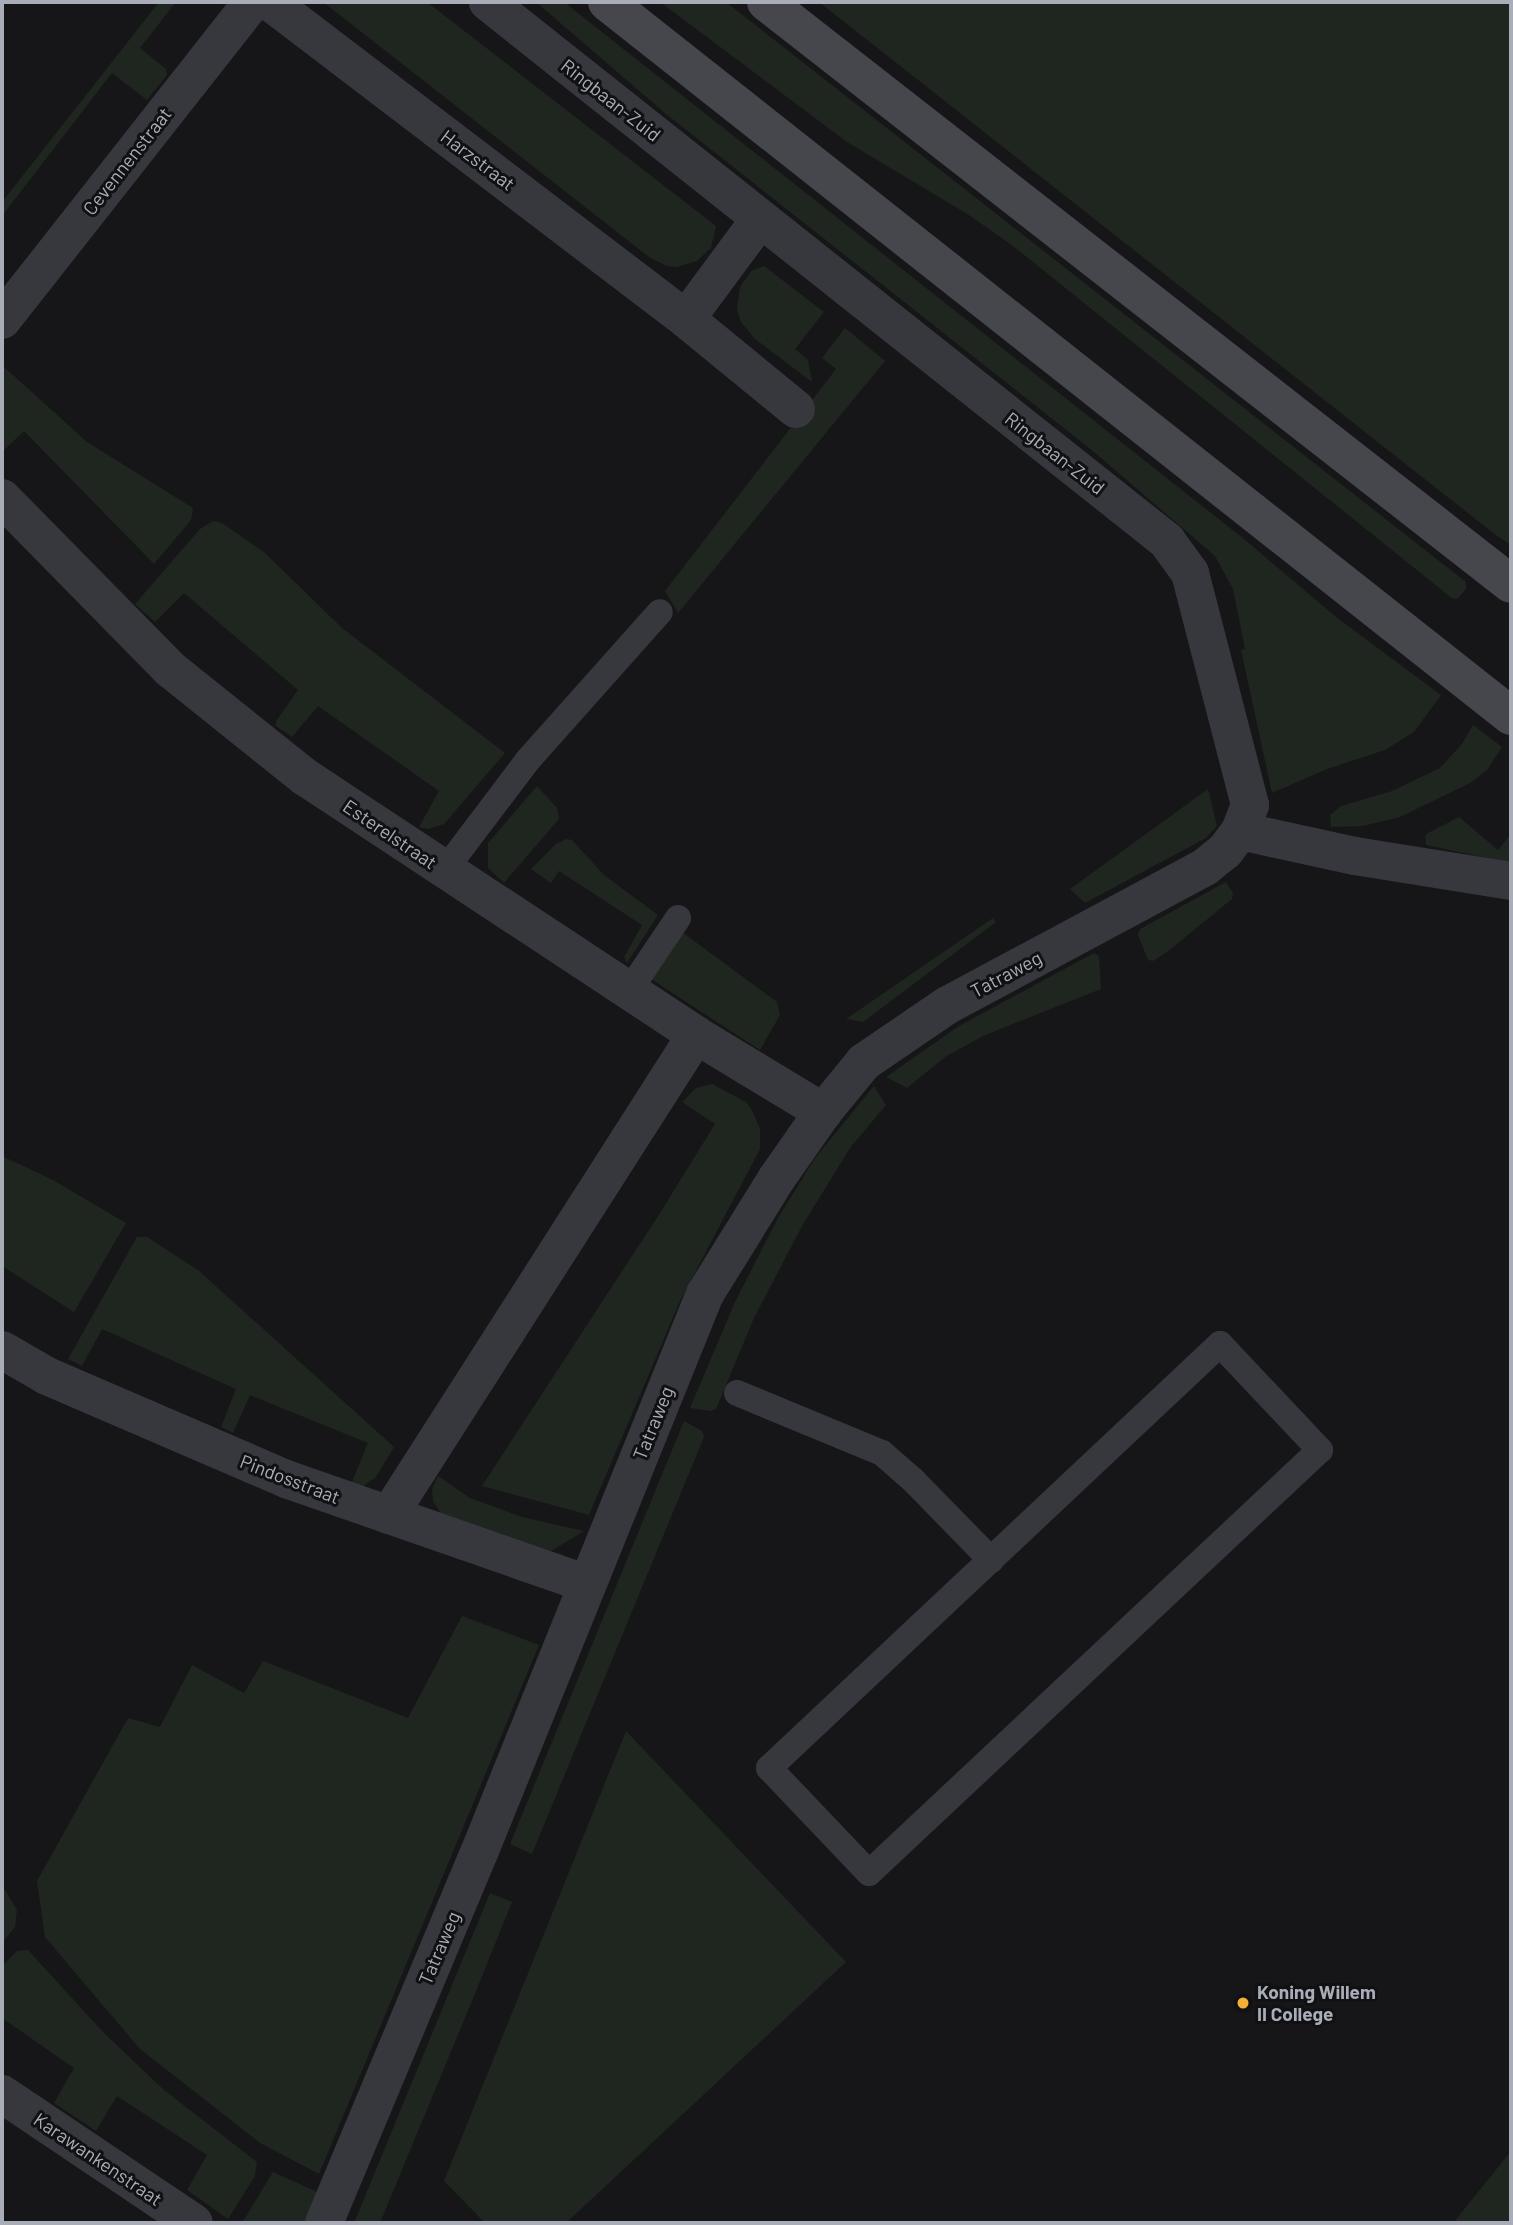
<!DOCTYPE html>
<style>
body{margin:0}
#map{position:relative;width:1513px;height:2225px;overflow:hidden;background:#161618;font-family:Barlow,sans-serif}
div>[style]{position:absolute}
.green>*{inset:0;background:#1e261f}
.service>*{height:26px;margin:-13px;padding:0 13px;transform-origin:13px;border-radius:13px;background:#37383d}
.minor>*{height:38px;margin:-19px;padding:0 19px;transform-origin:19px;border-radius:19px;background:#37383d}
.secondary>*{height:38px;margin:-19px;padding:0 19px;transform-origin:19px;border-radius:19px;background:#45474d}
.dots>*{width:19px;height:19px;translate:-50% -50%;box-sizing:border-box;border:4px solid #111113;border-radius:50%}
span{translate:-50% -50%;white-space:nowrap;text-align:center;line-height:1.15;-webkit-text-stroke:6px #111113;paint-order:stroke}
.street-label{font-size:19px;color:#a8adb8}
.poi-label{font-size:19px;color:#a8adb8;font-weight:700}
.left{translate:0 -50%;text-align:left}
.frame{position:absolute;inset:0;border:4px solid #a8adb8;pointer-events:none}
</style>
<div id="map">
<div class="green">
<div style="clip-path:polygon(159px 2px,176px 2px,140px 48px,166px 69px,167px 75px,147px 100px,112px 73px,2px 216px,2px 202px)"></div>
<div style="clip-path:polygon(323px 2px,427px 2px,716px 226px,711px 248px,697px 261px,677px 267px,667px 266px,649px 257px)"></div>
<div style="clip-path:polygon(536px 2px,564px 2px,1244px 539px,1336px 617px,1441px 695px,1414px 732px,1385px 750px,1327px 769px,1272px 793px,1241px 650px,1245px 649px,1233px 589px,1215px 556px,1093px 451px,666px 114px)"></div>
<div style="clip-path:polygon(660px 2px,726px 2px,1466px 582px,1466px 589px,1458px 598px,1453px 599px,1013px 246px,969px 215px,847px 142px)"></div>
<div style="clip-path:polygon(819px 2px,1511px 2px,1511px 545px,1497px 536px)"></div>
<div style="clip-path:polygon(764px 266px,824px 312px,795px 349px,808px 360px,812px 382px,755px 339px,741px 322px,737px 310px,740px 287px,751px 271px)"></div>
<div style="clip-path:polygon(845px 328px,885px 361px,678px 613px,665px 591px,836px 369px,822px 358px)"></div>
<div style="clip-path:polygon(3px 366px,87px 442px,193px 508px,191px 520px,154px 564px,24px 431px,2px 452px)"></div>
<div style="clip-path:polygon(213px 521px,222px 523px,265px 553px,342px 628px,505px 753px,444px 824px,428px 829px,419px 827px,439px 791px,318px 706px,292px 737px,276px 726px,276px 721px,298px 690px,184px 593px,155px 622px,135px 604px,200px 529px)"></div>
<div style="clip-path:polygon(1473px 725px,1502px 747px,1487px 770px,1472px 782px,1400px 817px,1363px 826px,1331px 827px,1330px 815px,1341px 806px,1392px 791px,1440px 768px,1462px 744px)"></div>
<div style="clip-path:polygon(537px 786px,557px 808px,559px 819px,504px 883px,488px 868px,488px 843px)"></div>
<div style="clip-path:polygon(1208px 789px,1217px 826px,1206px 838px,1085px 903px,1070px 889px)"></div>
<div style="clip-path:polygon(1459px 817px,1498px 850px,1511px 834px,1511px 863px,1426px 845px,1425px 836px,1428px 833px)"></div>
<div style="clip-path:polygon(567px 839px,572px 840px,604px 875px,658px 915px,627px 963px,624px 957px,642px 925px,559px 871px,551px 883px,531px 869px,556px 844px)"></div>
<div style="clip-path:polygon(1226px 882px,1233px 893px,1232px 899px,1167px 952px,1153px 961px,1148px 960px,1138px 935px,1140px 929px)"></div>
<div style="clip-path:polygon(993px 918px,996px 922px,863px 1022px,846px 1019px)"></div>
<div style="clip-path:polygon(682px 932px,777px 1002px,780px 1015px,760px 1050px,651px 979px)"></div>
<div style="clip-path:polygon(1094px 953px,1099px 956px,1101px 989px,985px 1035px,945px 1057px,907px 1088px,886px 1077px,959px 1026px)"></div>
<div style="clip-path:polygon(712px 1084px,746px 1102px,752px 1110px,760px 1129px,760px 1149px,680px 1301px,589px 1515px,482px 1486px,660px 1213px,715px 1124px,682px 1102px,696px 1088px)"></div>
<div style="clip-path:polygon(874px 1086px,886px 1105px,850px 1148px,802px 1226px,754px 1318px,716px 1409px,711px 1411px,690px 1408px,735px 1302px,778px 1218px,815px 1158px)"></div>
<div style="clip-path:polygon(2px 1156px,53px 1180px,126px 1223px,74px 1312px,2px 1266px)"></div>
<div style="clip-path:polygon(137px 1237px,147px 1237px,198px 1270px,394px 1447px,376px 1477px,362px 1487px,351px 1484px,368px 1443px,250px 1395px,233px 1433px,221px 1427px,236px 1389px,102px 1329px,82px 1366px,68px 1359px)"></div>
<div style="clip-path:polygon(684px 1421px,702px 1431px,704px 1437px,532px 1854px,510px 1844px)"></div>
<div style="clip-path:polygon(438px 1476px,470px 1498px,522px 1517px,584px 1531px,551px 1551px,517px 1546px,443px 1517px,433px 1501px,432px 1489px)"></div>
<div style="clip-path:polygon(462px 1616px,539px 1645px,319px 2174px,260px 2143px,140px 2049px,45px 1937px,37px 1881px,128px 1718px,160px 1727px,192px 1665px,244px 1693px,263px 1661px,408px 1718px)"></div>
<div style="clip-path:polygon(626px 1731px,846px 1962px,566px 2223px,485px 2223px,444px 2181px)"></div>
<div style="clip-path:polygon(2px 1885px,17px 1910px,15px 1927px,2px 1943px)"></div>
<div style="clip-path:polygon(490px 1893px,512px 1902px,472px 2001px,380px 2223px,354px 2223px)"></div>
<div style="clip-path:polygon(28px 1950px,103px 2032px,164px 2090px,257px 2162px,255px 2176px,228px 2219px,187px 2190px,207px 2155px,117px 2096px,96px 2131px,54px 2103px,74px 2068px,2px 2018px,2px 1966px,17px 1951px)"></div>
<div style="clip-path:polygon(1511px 2151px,1511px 2223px,1453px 2223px)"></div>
<div style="clip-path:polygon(273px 2172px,324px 2195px,304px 2223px,242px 2223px)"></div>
</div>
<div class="service">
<div style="left:444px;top:871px;width:139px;rotate:-52.9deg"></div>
<div style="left:528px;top:760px;width:198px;rotate:-48.3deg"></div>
<div style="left:629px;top:991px;width:88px;rotate:-56.1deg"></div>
<div style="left:1220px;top:1344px;width:146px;rotate:46.7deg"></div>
<div style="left:1320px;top:1450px;width:618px;rotate:136.83deg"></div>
<div style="left:869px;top:1873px;width:145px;rotate:-133.6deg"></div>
<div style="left:769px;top:1768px;width:619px;rotate:-43.23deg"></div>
<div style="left:737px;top:1393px;width:157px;rotate:22.5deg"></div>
<div style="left:882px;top:1453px;width:41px;rotate:41.1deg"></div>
<div style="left:913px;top:1480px;width:112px;rotate:45.7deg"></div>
</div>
<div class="minor">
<div style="left:270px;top:2px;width:523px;rotate:37.31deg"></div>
<div style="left:760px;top:219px;width:124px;rotate:126.5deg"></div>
<div style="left:686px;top:319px;width:142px;rotate:39.3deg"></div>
<div style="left:2px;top:320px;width:405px;rotate:-51.8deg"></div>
<div style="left:2px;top:498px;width:240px;rotate:45.5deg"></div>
<div style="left:170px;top:669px;width:173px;rotate:38.7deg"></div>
<div style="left:305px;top:777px;width:468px;rotate:33.4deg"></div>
<div style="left:696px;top:1035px;width:149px;rotate:31.2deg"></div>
<div style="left:1240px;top:831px;width:118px;rotate:12.3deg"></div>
<div style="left:1355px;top:856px;width:158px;rotate:9.1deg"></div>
<div style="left:2px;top:1350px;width:52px;rotate:30deg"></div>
<div style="left:47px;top:1376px;width:260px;rotate:23.3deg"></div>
<div style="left:286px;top:1479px;width:319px;rotate:19.2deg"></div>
<div style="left:389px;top:1515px;width:570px;rotate:-57.4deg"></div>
<div style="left:2px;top:2094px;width:231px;rotate:33.9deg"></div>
<div style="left:324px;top:2223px;width:401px;rotate:-67.3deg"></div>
<div style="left:479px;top:1853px;width:603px;rotate:-67.99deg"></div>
<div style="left:705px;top:1294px;width:137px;rotate:-58.2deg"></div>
<div style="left:777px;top:1178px;width:80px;rotate:-55.1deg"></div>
<div style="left:823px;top:1112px;width:65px;rotate:-50.6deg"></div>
<div style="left:864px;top:1062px;width:99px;rotate:-34.3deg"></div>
<div style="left:946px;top:1006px;width:294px;rotate:-28.2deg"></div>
<div style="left:1205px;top:867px;width:26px;rotate:-39deg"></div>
<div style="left:1225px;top:851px;width:25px;rotate:-53deg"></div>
<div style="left:1240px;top:831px;width:28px;rotate:-69deg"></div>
<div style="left:1250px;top:805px;width:240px;rotate:-104.5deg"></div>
<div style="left:1190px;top:573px;width:39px;rotate:-126deg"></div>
<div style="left:1167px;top:541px;width:867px;rotate:-141.56deg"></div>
</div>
<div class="secondary">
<div style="left:607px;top:2px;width:1152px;rotate:38.3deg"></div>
<div style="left:766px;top:2px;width:945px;rotate:38deg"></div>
</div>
<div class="dots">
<div style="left:1243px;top:2003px;background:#f2b134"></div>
</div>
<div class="street-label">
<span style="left:611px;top:100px;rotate:38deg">Ringbaan-Zuid</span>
<span style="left:478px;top:160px;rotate:37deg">Harzstraat</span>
<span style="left:127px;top:161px;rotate:-52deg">Cevennenstraat</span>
<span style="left:1055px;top:453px;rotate:38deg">Ringbaan-Zuid</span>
<span style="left:390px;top:834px;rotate:34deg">Esterelstraat</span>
<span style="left:1006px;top:974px;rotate:-28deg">Tatraweg</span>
<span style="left:653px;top:1423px;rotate:-68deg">Tatraweg</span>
<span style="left:290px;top:1479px;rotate:21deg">Pindosstraat</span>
<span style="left:439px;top:1948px;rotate:-67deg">Tatraweg</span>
<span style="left:98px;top:2159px;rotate:34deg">Karawankenstraat</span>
</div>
<div class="poi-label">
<span class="left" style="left:1257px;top:2003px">Koning Willem<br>II College</span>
</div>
<div class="frame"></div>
</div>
